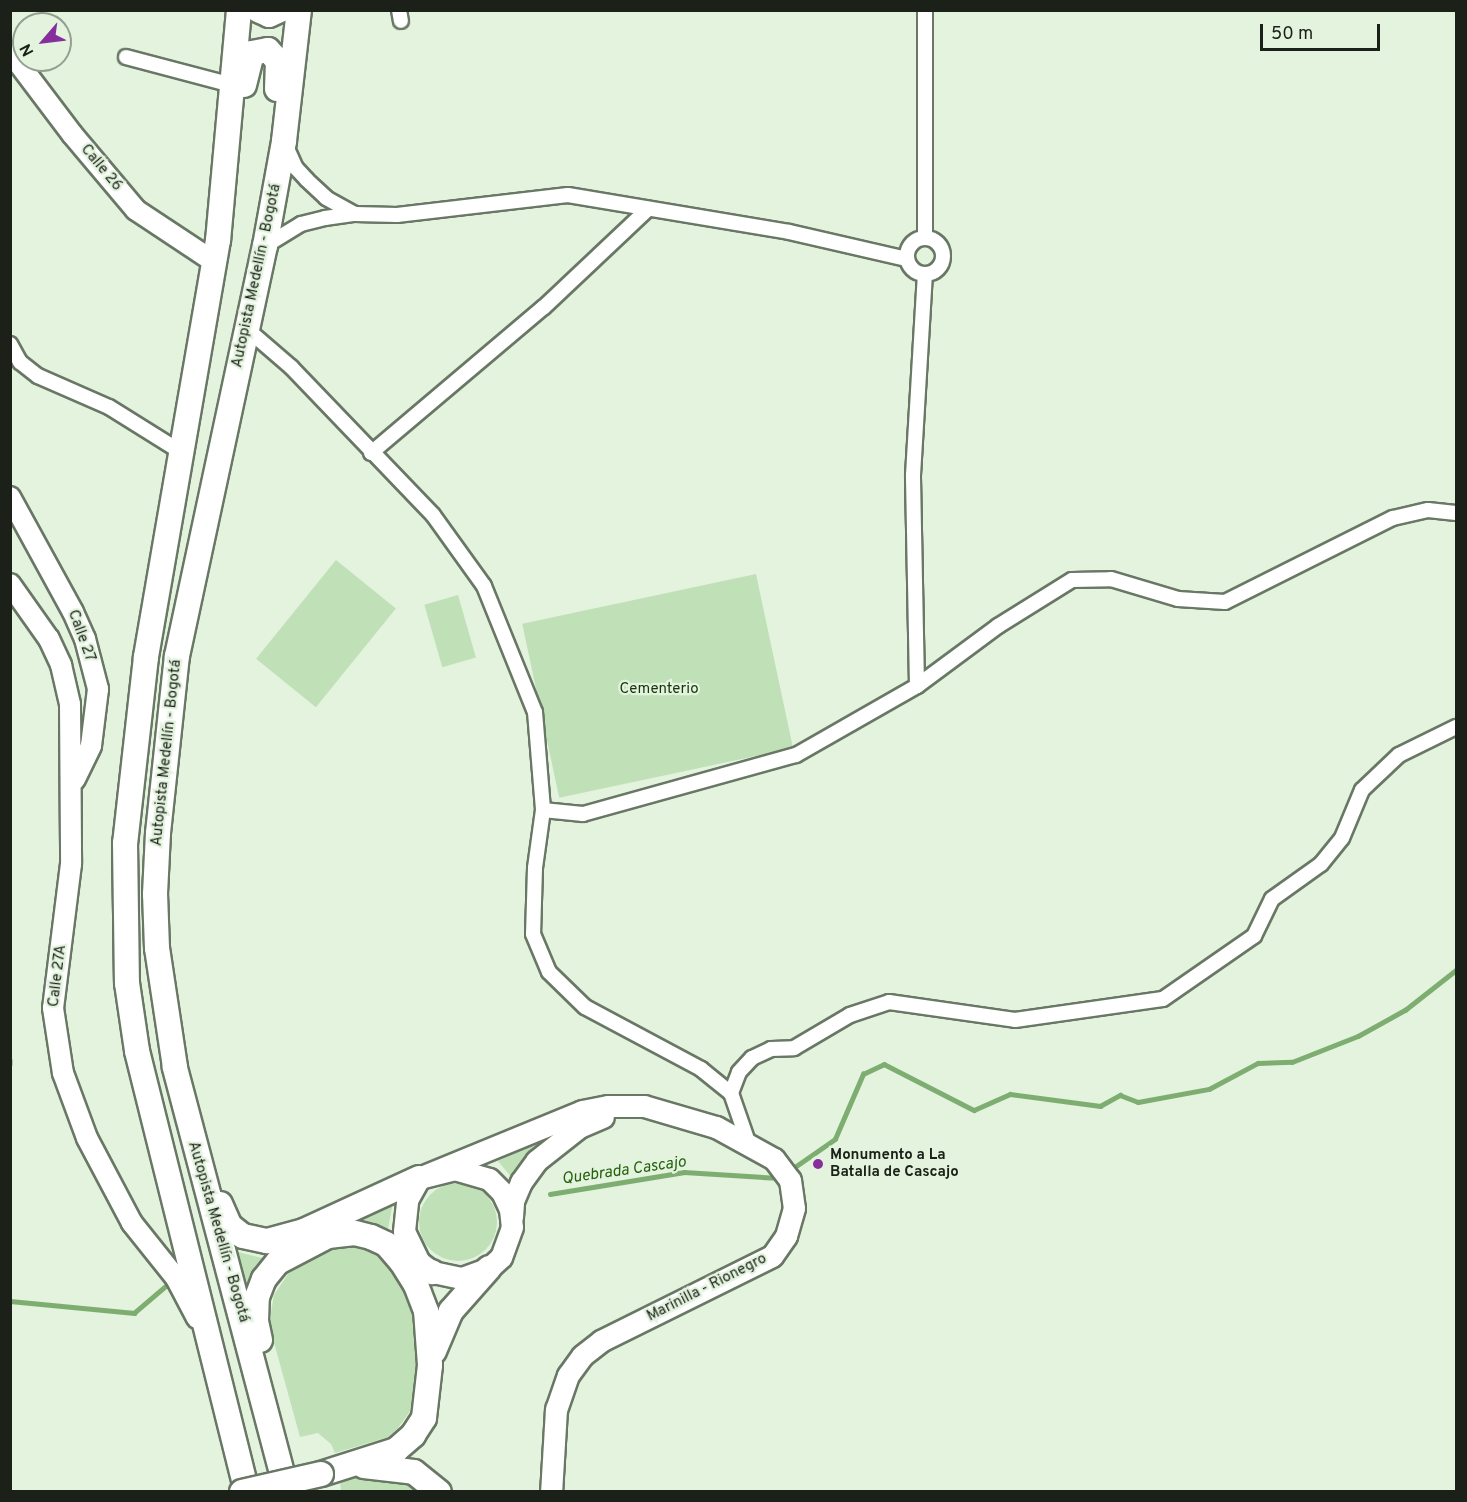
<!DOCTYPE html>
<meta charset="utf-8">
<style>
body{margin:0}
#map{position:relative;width:1467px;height:1502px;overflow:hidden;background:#e3f3de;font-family:Overpass,sans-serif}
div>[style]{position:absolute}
.green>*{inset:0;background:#c0e1b7;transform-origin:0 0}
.round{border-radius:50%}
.stream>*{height:4.5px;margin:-2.25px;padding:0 2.25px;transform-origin:2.25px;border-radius:2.25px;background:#7ead71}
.roads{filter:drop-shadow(2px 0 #697765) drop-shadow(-2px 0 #697765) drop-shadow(0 2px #697765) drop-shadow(0 -2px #697765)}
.street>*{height:14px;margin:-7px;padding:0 7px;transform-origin:7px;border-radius:7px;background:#fff}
.street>.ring{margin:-7px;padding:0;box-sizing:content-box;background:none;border:14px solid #fff;border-radius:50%}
.secondary>*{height:20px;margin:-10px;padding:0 10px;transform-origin:10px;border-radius:10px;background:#fff}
.primary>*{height:21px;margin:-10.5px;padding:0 10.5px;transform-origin:10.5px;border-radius:10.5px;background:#fff}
.highway>*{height:24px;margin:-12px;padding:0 12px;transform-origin:12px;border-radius:12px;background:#fff}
.bridges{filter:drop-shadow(2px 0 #697765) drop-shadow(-2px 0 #697765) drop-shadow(0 2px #697765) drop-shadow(0 -2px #697765)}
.highway-bridge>*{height:24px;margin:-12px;padding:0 12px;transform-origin:12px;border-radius:12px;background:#fff}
.dots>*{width:16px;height:16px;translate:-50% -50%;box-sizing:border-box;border:3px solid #e3f3de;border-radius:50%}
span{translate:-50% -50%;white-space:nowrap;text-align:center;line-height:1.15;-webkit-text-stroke:4.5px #e3f3de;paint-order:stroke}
.street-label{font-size:15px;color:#1b2119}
.park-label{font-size:15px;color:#15350a}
.poi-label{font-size:15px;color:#1b2119;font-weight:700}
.left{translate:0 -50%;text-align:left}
.water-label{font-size:16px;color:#25610d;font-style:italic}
.frame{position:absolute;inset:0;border:12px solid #1b2119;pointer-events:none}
.north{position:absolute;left:12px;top:12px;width:60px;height:60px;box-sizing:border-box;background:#e3f3de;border:2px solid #939f8f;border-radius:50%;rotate:242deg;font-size:16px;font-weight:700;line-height:24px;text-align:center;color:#1b2119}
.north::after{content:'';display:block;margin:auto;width:21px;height:27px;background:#862f9c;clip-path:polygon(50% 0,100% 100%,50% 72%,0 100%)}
.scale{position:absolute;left:1260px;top:24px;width:120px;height:27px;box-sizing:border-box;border:3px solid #1b2119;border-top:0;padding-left:8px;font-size:18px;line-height:21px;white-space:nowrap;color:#1b2119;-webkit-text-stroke:4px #e3f3de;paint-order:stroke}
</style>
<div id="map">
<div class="green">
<div style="left:336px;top:560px;width:77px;height:127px;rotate:39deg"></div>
<div style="left:756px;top:574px;width:178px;height:239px;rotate:78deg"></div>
<div style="left:458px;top:595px;width:65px;height:35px;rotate:74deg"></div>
<div style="clip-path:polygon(530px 1146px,539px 1149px,513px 1179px,498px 1161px)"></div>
<div class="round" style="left:419px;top:1183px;width:78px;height:78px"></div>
<div style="clip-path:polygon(393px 1202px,387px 1234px,356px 1223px,357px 1218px)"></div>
<div style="clip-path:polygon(366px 1245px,402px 1283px,418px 1313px,420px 1367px,411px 1410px,398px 1428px,388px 1437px,335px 1453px,331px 1444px,318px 1433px,300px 1437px,270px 1328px,271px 1312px,274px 1295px,292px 1268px,328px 1246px)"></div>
<div style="clip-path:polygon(238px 1252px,266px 1259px,246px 1290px,236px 1255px)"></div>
<div style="clip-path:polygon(395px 1474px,428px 1491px,341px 1491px,340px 1481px,346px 1479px)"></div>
</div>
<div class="stream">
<div style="left:10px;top:1060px;width:4px;rotate:90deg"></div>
<div style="left:789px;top:1171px;width:56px;rotate:-34.8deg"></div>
<div style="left:835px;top:1139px;width:71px;rotate:-66.7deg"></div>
<div style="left:863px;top:1074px;width:23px;rotate:-25deg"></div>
<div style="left:884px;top:1064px;width:101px;rotate:27.1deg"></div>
<div style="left:974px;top:1110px;width:39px;rotate:-24deg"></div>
<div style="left:1010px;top:1094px;width:91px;rotate:7.6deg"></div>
<div style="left:1100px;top:1106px;width:23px;rotate:-29deg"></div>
<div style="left:1120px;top:1095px;width:19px;rotate:21deg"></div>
<div style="left:1138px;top:1102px;width:72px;rotate:-10.4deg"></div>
<div style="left:1209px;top:1089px;width:55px;rotate:-28deg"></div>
<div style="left:1258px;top:1063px;width:34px;rotate:-2deg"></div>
<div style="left:1292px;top:1062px;width:71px;rotate:-21.5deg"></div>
<div style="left:1358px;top:1036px;width:54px;rotate:-29deg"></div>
<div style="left:1405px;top:1010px;width:65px;rotate:-38.1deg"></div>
<div style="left:550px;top:1194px;width:136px;rotate:-9.3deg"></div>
<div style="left:684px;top:1172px;width:96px;rotate:3.6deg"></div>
<div style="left:10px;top:1301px;width:125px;rotate:5.5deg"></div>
<div style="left:134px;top:1313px;width:45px;rotate:-40.5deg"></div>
</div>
<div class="roads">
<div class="street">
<div style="left:399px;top:10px;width:11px;rotate:80deg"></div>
<div style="left:126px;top:57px;width:110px;rotate:14.8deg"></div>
<div style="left:286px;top:146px;width:24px;rotate:66deg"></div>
<div style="left:296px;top:168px;width:16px;rotate:47deg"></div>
<div style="left:307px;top:180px;width:26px;rotate:43deg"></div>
<div style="left:326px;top:198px;width:33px;rotate:29deg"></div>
<div style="left:925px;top:237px;width:227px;rotate:-90deg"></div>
<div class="ring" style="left:907px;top:238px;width:22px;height:22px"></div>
<div style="left:265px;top:246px;width:42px;rotate:-31.4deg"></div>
<div style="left:301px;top:224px;width:25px;rotate:-14deg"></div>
<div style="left:325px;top:218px;width:30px;rotate:-8deg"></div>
<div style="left:355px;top:214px;width:42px;rotate:1.4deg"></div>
<div style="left:397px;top:215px;width:172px;rotate:-6.7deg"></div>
<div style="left:568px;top:195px;width:224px;rotate:9.5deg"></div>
<div style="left:789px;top:232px;width:121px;rotate:12.9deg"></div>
<div style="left:247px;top:329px;width:58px;rotate:40.8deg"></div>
<div style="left:291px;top:367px;width:205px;rotate:46.2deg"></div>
<div style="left:433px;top:515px;width:87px;rotate:54.3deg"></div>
<div style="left:484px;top:586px;width:136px;rotate:68deg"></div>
<div style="left:535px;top:712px;width:98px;rotate:85.3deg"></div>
<div style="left:543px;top:810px;width:59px;rotate:97.9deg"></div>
<div style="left:535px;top:868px;width:66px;rotate:91.7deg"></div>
<div style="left:533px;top:934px;width:41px;rotate:67.2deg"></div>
<div style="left:549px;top:972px;width:50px;rotate:44.2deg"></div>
<div style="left:585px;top:1007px;width:132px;rotate:28.1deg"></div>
<div style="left:701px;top:1069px;width:38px;rotate:39deg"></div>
<div style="left:731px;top:1093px;width:52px;rotate:70.9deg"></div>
<div style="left:10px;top:344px;width:21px;rotate:61deg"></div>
<div style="left:20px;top:362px;width:23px;rotate:38deg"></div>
<div style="left:38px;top:376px;width:77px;rotate:23.6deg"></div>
<div style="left:109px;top:407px;width:85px;rotate:32deg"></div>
<div style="left:371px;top:453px;width:226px;rotate:-40.2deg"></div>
<div style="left:544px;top:307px;width:143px;rotate:-43.3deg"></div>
<div style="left:917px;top:686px;width:211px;rotate:-91.1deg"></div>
<div style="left:913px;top:475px;width:201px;rotate:-86.6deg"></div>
<div style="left:543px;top:810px;width:40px;rotate:5.7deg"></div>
<div style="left:583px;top:814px;width:221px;rotate:-15.5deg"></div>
<div style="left:796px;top:755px;width:139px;rotate:-29.7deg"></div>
<div style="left:917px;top:686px;width:101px;rotate:-36.5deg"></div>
<div style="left:998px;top:626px;width:87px;rotate:-31.9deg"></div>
<div style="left:1072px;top:580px;width:39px;rotate:-1deg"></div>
<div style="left:1111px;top:579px;width:70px;rotate:16.6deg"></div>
<div style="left:1178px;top:599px;width:47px;rotate:3.7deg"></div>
<div style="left:1225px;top:602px;width:188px;rotate:-26.6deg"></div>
<div style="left:1393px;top:518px;width:36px;rotate:-13deg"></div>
<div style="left:1428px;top:510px;width:28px;rotate:6deg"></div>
<div style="left:731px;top:1093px;width:22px;rotate:-69deg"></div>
<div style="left:739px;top:1072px;width:19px;rotate:-47deg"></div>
<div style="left:752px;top:1058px;width:21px;rotate:-25deg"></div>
<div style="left:771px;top:1049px;width:23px;rotate:-2deg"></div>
<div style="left:794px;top:1048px;width:65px;rotate:-30.5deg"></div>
<div style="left:850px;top:1015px;width:41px;rotate:-18.4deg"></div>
<div style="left:889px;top:1002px;width:127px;rotate:8.1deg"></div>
<div style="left:1015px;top:1020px;width:149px;rotate:-8.1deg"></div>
<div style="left:1163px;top:999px;width:111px;rotate:-34.7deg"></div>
<div style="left:1254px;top:936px;width:41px;rotate:-64.1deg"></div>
<div style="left:1272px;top:899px;width:60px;rotate:-35.5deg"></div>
<div style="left:1321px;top:864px;width:33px;rotate:-51deg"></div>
<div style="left:1342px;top:838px;width:52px;rotate:-67.4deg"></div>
<div style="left:1362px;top:790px;width:51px;rotate:-43.4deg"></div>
<div style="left:1399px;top:755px;width:64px;rotate:-26.2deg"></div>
</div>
<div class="secondary">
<div style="left:10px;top:52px;width:103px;rotate:52.9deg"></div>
<div style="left:72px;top:134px;width:99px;rotate:49.9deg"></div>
<div style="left:136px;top:210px;width:92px;rotate:33.5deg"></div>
<div style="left:10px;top:497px;width:131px;rotate:61.3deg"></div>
<div style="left:73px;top:612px;width:30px;rotate:66deg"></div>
<div style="left:85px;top:639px;width:52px;rotate:75.4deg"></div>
<div style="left:98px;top:689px;width:57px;rotate:97deg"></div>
<div style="left:91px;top:746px;width:37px;rotate:116deg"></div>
<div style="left:10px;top:584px;width:67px;rotate:54.7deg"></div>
<div style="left:49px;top:639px;width:29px;rotate:65deg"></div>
<div style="left:61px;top:665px;width:40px;rotate:77deg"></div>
<div style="left:70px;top:704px;width:160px;rotate:89.6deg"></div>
<div style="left:71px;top:864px;width:145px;rotate:97.1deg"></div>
<div style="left:53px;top:1008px;width:66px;rotate:81.3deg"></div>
<div style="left:63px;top:1073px;width:69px;rotate:69.7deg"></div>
<div style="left:87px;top:1138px;width:96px;rotate:62.1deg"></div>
<div style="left:132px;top:1223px;width:70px;rotate:51.3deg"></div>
<div style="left:176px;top:1278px;width:45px;rotate:62.3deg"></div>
</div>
<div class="primary">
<div style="left:454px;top:1169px;width:36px;rotate:16deg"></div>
<div style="left:489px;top:1179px;width:18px;rotate:45deg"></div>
<div style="left:502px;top:1192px;width:19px;rotate:65deg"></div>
<div style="left:510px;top:1209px;width:18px;rotate:84deg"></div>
<div style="left:512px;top:1227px;width:32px;rotate:110deg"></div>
<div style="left:501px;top:1257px;width:16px;rotate:137deg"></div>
<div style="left:489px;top:1268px;width:30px;rotate:160deg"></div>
<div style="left:461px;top:1278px;width:30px;rotate:-168deg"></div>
<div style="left:432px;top:1272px;width:16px;rotate:-142deg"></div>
<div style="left:419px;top:1262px;width:34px;rotate:-116deg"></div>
<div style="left:404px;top:1231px;width:31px;rotate:-84deg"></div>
<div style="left:407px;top:1200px;width:25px;rotate:-61deg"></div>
<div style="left:419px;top:1178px;width:36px;rotate:-14deg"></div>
<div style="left:419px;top:1178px;width:176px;rotate:-22.3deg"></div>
<div style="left:582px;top:1111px;width:26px;rotate:-11deg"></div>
<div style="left:608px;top:1106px;width:36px"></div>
<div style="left:644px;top:1106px;width:75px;rotate:16.3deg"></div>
<div style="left:716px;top:1127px;width:66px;rotate:28.9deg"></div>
<div style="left:774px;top:1159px;width:26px;rotate:53deg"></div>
<div style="left:790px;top:1180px;width:28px;rotate:82deg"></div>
<div style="left:794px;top:1208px;width:29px;rotate:106deg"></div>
<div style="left:786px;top:1236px;width:24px;rotate:125deg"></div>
<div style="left:772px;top:1256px;width:191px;rotate:153.6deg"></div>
<div style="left:601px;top:1341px;width:24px;rotate:142deg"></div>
<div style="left:582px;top:1356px;width:24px;rotate:126deg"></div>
<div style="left:568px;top:1375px;width:36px;rotate:109deg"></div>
<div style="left:556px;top:1409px;width:83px;rotate:93.4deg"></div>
<div style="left:512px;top:1217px;width:16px;rotate:-86deg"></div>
<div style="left:513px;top:1201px;width:21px;rotate:-67deg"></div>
<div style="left:521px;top:1182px;width:26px;rotate:-54deg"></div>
<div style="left:536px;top:1161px;width:55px;rotate:-38.3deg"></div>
<div style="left:579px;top:1127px;width:26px;rotate:-23deg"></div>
</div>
<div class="highway">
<div style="left:239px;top:10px;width:231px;rotate:95.2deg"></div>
<div style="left:218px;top:240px;width:423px;rotate:99.8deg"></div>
<div style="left:146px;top:657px;width:187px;rotate:96.4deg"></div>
<div style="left:125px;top:843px;width:140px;rotate:89.2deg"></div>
<div style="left:127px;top:983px;width:69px;rotate:81.6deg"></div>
<div style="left:137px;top:1051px;width:455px;rotate:76deg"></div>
<div style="left:258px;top:10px;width:12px;rotate:24deg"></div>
<div style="left:269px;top:15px;width:12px;rotate:-24deg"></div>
<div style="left:244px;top:85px;width:33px;rotate:-76deg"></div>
<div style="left:252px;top:53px;width:16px;rotate:-11deg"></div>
<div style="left:268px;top:50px;width:15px;rotate:48deg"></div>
<div style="left:278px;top:61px;width:28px;rotate:92deg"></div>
<div style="left:220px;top:1204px;width:24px;rotate:66deg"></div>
<div style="left:230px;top:1226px;width:16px;rotate:38deg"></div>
<div style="left:243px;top:1236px;width:25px;rotate:12deg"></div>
<div style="left:267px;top:1241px;width:38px;rotate:-15deg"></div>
<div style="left:304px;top:1231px;width:127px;rotate:-24.7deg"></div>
<div style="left:260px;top:1340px;width:19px;rotate:-102deg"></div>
<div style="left:256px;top:1321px;width:24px;rotate:-88deg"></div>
<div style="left:257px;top:1297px;width:19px;rotate:-69deg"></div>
<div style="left:264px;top:1279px;width:22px;rotate:-51deg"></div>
<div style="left:278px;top:1262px;width:56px;rotate:-27.5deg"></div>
<div style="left:328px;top:1236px;width:27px;rotate:-6deg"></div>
<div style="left:355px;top:1233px;width:16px;rotate:14deg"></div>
<div style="left:371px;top:1237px;width:17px;rotate:25deg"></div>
<div style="left:386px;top:1244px;width:23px;rotate:49deg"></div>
<div style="left:401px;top:1261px;width:33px;rotate:20deg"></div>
<div style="left:434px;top:1351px;width:43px;rotate:-67deg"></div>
<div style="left:451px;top:1311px;width:57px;rotate:-48.5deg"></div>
<div style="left:364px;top:1466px;width:50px;rotate:6.8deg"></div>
<div style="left:414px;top:1472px;width:32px;rotate:39deg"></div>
<div style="left:321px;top:1474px;width:79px;rotate:-17.7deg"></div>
<div style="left:396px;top:1450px;width:23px;rotate:-41deg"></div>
<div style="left:413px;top:1435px;width:20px;rotate:-57deg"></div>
<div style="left:424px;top:1418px;width:53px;rotate:-83.5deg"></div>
<div style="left:430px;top:1365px;width:54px;rotate:-94.2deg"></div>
<div style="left:426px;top:1311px;width:28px;rotate:-111deg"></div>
<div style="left:416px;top:1285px;width:28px;rotate:-122deg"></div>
<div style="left:287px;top:1492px;width:440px;rotate:-104.8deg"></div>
<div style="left:175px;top:1067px;width:120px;rotate:-98.6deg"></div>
<div style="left:157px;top:948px;width:54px;rotate:-92.1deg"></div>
<div style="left:155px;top:894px;width:61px;rotate:-87.2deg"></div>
<div style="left:158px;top:833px;width:178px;rotate:-83.9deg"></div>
<div style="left:177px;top:656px;width:419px;rotate:-77.9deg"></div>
<div style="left:265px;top:246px;width:107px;rotate:-79.7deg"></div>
<div style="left:284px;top:141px;width:132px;rotate:-83.5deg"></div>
</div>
</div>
<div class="bridges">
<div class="highway-bridge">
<div style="left:242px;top:1492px;width:81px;rotate:-12.8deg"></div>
</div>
</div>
<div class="dots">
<div style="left:818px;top:1164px;background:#862f9c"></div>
</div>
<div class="street-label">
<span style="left:101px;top:168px;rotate:50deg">Calle 26</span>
<span style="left:257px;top:276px;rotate:-78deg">Autopista Medellín - Bogotá</span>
<span style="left:81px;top:636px;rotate:70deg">Calle 27</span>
<span style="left:167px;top:753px;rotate:-84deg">Autopista Medellín - Bogotá</span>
<span style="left:58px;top:976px;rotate:-83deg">Calle 27A</span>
<span style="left:218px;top:1232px;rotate:74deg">Autopista Medellín - Bogotá</span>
<span style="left:707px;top:1288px;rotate:-27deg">Marinilla - Rionegro</span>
</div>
<div class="park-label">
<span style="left:659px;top:690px">Cementerio</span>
</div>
<div class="poi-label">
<span class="left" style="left:830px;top:1164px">Monumento a La<br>Batalla de Cascajo</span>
</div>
<div class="water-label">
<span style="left:624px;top:1171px;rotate:-8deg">Quebrada Cascajo</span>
</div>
<div class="frame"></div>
<div class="north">N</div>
<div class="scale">50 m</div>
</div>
